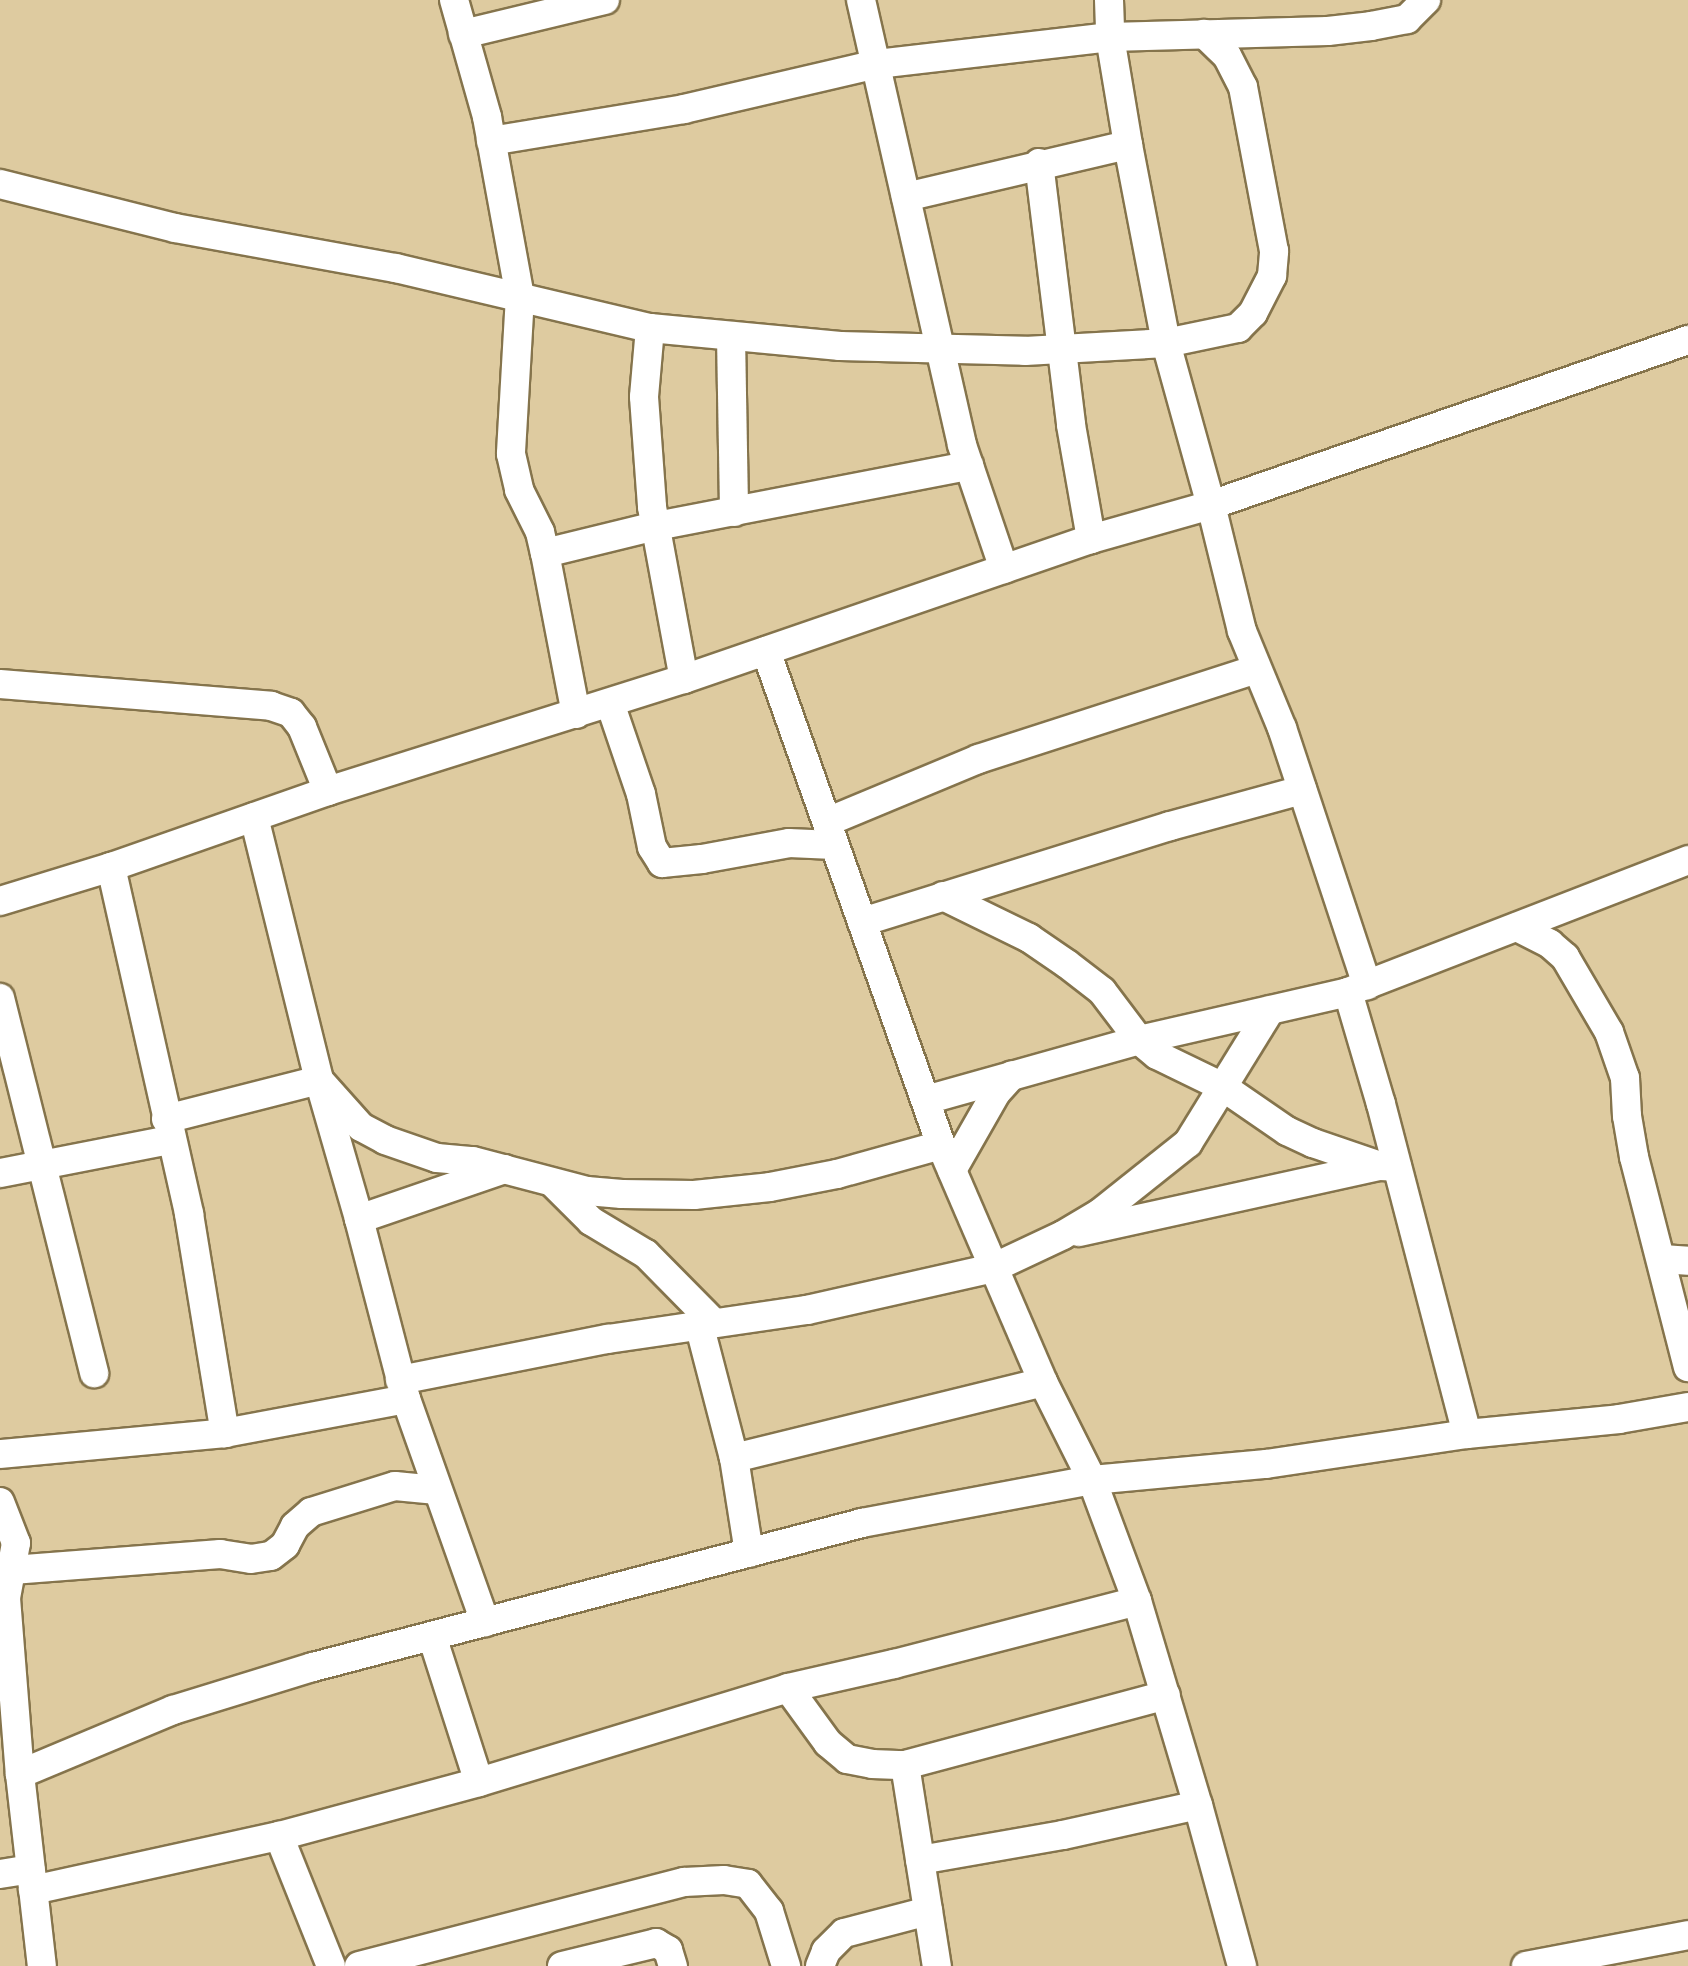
<!DOCTYPE html>
<style>
body{margin:0}
#map{position:relative;width:1688px;height:1966px;overflow:hidden;background:#decba0;font-family:"DejaVu Sans",sans-serif}
div>[style]{position:absolute}
.roads{filter:drop-shadow(2px 0 #85744c) drop-shadow(-2px 0 #85744c) drop-shadow(0 2px #85744c) drop-shadow(0 -2px #85744c)}
.minor>*{height:28px;margin:-14px;padding:0 14px;transform-origin:14px;border-radius:14px;background:#fff}
span{translate:-50% -50%;white-space:nowrap;text-align:center;line-height:1.15;-webkit-text-stroke:7px #f6ecd7;paint-order:stroke}
</style>
<div id="map">
<div class="roads">
<div class="minor">
<div style="left:454px;top:0;width:122px;rotate:74.2deg"></div>
<div style="left:487px;top:117px;width:182px;rotate:79.6deg"></div>
<div style="left:520px;top:296px;width:158px;rotate:93.3deg"></div>
<div style="left:511px;top:454px;width:37px;rotate:77deg"></div>
<div style="left:519px;top:490px;width:47px;rotate:63.4deg"></div>
<div style="left:540px;top:532px;width:22px;rotate:77deg"></div>
<div style="left:545px;top:553px;width:164px;rotate:79.1deg"></div>
<div style="left:861px;top:0;width:456px;rotate:77.2deg"></div>
<div style="left:962px;top:445px;width:131px;rotate:71.3deg"></div>
<div style="left:1109px;top:0;width:37px;rotate:88deg"></div>
<div style="left:1110px;top:37px;width:109px;rotate:80.5deg"></div>
<div style="left:1128px;top:145px;width:202px;rotate:79.1deg"></div>
<div style="left:1166px;top:343px;width:168px;rotate:74.5deg"></div>
<div style="left:1211px;top:505px;width:130px;rotate:76.2deg"></div>
<div style="left:1242px;top:631px;width:105px;rotate:67.6deg"></div>
<div style="left:1282px;top:728px;width:271px;rotate:71.7deg"></div>
<div style="left:463px;top:34px;width:146px;rotate:-13.5deg"></div>
<div style="left:491px;top:141px;width:196px;rotate:-9.4deg"></div>
<div style="left:684px;top:109px;width:198px;rotate:-13.1deg"></div>
<div style="left:877px;top:64px;width:235px;rotate:-6.6deg"></div>
<div style="left:1110px;top:37px;width:218px;rotate:-1.6deg"></div>
<div style="left:1328px;top:31px;width:43px;rotate:-6.6deg"></div>
<div style="left:1371px;top:26px;width:37px;rotate:-11deg"></div>
<div style="left:1407px;top:19px;width:27px;rotate:-45deg"></div>
<div style="left:1039px;top:163px;width:264px;rotate:83deg"></div>
<div style="left:1071px;top:425px;width:116px;rotate:80deg"></div>
<div style="left:0;top:184px;width:180px;rotate:14.1deg"></div>
<div style="left:175px;top:228px;width:225px;rotate:10.3deg"></div>
<div style="left:396px;top:268px;width:261px;rotate:13.3deg"></div>
<div style="left:650px;top:328px;width:191px;rotate:5.4deg"></div>
<div style="left:840px;top:346px;width:185px;rotate:1.5deg"></div>
<div style="left:1025px;top:351px;width:141px;rotate:-3.2deg"></div>
<div style="left:1166px;top:343px;width:74px;rotate:-11.8deg"></div>
<div style="left:1238px;top:328px;width:21px;rotate:-45deg"></div>
<div style="left:1253px;top:313px;width:42px;rotate:-62.8deg"></div>
<div style="left:1272px;top:276px;width:25px;rotate:-85deg"></div>
<div style="left:1274px;top:251px;width:167px;rotate:-100.7deg"></div>
<div style="left:1243px;top:87px;width:35px;rotate:-117deg"></div>
<div style="left:1227px;top:56px;width:32px;rotate:-136deg"></div>
<div style="left:906px;top:197px;width:228px;rotate:-13.2deg"></div>
<div style="left:650px;top:328px;width:69px;rotate:95deg"></div>
<div style="left:644px;top:397px;width:110px;rotate:85.8deg"></div>
<div style="left:652px;top:507px;width:175px;rotate:79.5deg"></div>
<div style="left:731px;top:336px;width:176px;rotate:89deg"></div>
<div style="left:545px;top:553px;width:114px;rotate:-13.7deg"></div>
<div style="left:656px;top:526px;width:319px;rotate:-10.9deg"></div>
<div style="left:766px;top:651px;width:524px;rotate:70.49deg"></div>
<div style="left:941px;top:1145px;width:258px;rotate:66.7deg"></div>
<div style="left:1043px;top:1382px;width:110px;rotate:63.4deg"></div>
<div style="left:1092px;top:1480px;width:129px;rotate:69.6deg"></div>
<div style="left:1137px;top:1601px;width:213px;rotate:73.4deg"></div>
<div style="left:1198px;top:1805px;width:167px;rotate:74.7deg"></div>
<div style="left:0;top:684px;width:272px;rotate:4.6deg"></div>
<div style="left:271px;top:706px;width:21px;rotate:19deg"></div>
<div style="left:291px;top:713px;width:18px;rotate:52deg"></div>
<div style="left:302px;top:727px;width:69px;rotate:67.9deg"></div>
<div style="left:610px;top:703px;width:96px;rotate:71.2deg"></div>
<div style="left:641px;top:794px;width:54px;rotate:78.3deg"></div>
<div style="left:652px;top:847px;width:19px;rotate:58deg"></div>
<div style="left:662px;top:863px;width:40px;rotate:-5.7deg"></div>
<div style="left:702px;top:859px;width:88px;rotate:-10.4deg"></div>
<div style="left:789px;top:843px;width:45px;rotate:2.5deg"></div>
<div style="left:254px;top:817px;width:271px;rotate:76.1deg"></div>
<div style="left:319px;top:1080px;width:145px;rotate:73.9deg"></div>
<div style="left:359px;top:1219px;width:186px;rotate:75.4deg"></div>
<div style="left:406px;top:1399px;width:237px;rotate:70.5deg"></div>
<div style="left:827px;top:822px;width:164px;rotate:-22.6deg"></div>
<div style="left:978px;top:759px;width:292px;rotate:-17.9deg"></div>
<div style="left:111px;top:867px;width:356px;rotate:77.3deg"></div>
<div style="left:189px;top:1214px;width:222px;rotate:80.7deg"></div>
<div style="left:943px;top:896px;width:96px;rotate:26deg"></div>
<div style="left:1029px;top:938px;width:46px;rotate:34.4deg"></div>
<div style="left:1067px;top:964px;width:44px;rotate:37.6deg"></div>
<div style="left:1102px;top:991px;width:61px;rotate:52.9deg"></div>
<div style="left:1139px;top:1040px;width:23px;rotate:40deg"></div>
<div style="left:1157px;top:1055px;width:73px;rotate:25.9deg"></div>
<div style="left:1223px;top:1087px;width:78px;rotate:34.5deg"></div>
<div style="left:1287px;top:1131px;width:29px;rotate:25deg"></div>
<div style="left:1313px;top:1143px;width:71px;rotate:18.9deg"></div>
<div style="left:1380px;top:1166px;width:17px;rotate:3deg"></div>
<div style="left:0;top:901px;width:116px;rotate:-17deg"></div>
<div style="left:111px;top:867px;width:230px;rotate:-19.3deg"></div>
<div style="left:328px;top:791px;width:373px;rotate:-17.5deg"></div>
<div style="left:684px;top:679px;width:430px;rotate:-19deg"></div>
<div style="left:1091px;top:539px;width:125px;rotate:-15.8deg"></div>
<div style="left:1211px;top:505px;width:505px;rotate:-19.08deg"></div>
<div style="left:862px;top:922px;width:323px;rotate:-17.3deg"></div>
<div style="left:1170px;top:826px;width:137px;rotate:-15.3deg"></div>
<div style="left:1517px;top:927px;width:37px;rotate:27deg"></div>
<div style="left:1550px;top:944px;width:20px;rotate:41deg"></div>
<div style="left:1565px;top:957px;width:87px;rotate:59.6deg"></div>
<div style="left:1609px;top:1032px;width:49px;rotate:70.8deg"></div>
<div style="left:1625px;top:1078px;width:38px;rotate:87deg"></div>
<div style="left:1627px;top:1116px;width:42px;rotate:80.3deg"></div>
<div style="left:1634px;top:1157px;width:217px;rotate:75.6deg"></div>
<div style="left:1348px;top:992px;width:117px;rotate:73.6deg"></div>
<div style="left:1381px;top:1104px;width:341px;rotate:75.4deg"></div>
<div style="left:0;top:998px;width:387px;rotate:75.9deg"></div>
<div style="left:926px;top:1100px;width:221px;rotate:-15.7deg"></div>
<div style="left:1139px;top:1040px;width:214px;rotate:-12.9deg"></div>
<div style="left:1348px;top:992px;width:365px;rotate:-21.2deg"></div>
<div style="left:166px;top:1119px;width:158px;rotate:-14.3deg"></div>
<div style="left:319px;top:1080px;width:63px;rotate:48.2deg"></div>
<div style="left:361px;top:1127px;width:27px;rotate:28deg"></div>
<div style="left:385px;top:1140px;width:55px;rotate:19.1deg"></div>
<div style="left:437px;top:1158px;width:36px;rotate:5deg"></div>
<div style="left:473px;top:1161px;width:118px;rotate:14.7deg"></div>
<div style="left:587px;top:1191px;width:35px;rotate:5deg"></div>
<div style="left:622px;top:1194px;width:72px;rotate:0.8deg"></div>
<div style="left:694px;top:1195px;width:76px;rotate:-6deg"></div>
<div style="left:770px;top:1187px;width:68px;rotate:-11deg"></div>
<div style="left:837px;top:1174px;width:108px;rotate:-15.6deg"></div>
<div style="left:952px;top:1170px;width:89px;rotate:-60.3deg"></div>
<div style="left:996px;top:1093px;width:24px;rotate:-48deg"></div>
<div style="left:0;top:1173px;width:173px;rotate:-11deg"></div>
<div style="left:553px;top:1183px;width:54px;rotate:45deg"></div>
<div style="left:591px;top:1221px;width:64px;rotate:31deg"></div>
<div style="left:646px;top:1254px;width:95px;rotate:45.4deg"></div>
<div style="left:359px;top:1219px;width:154px;rotate:-18.9deg"></div>
<div style="left:1079px;top:1232px;width:308px;rotate:-12.4deg"></div>
<div style="left:1662px;top:1259px;width:26px;rotate:4deg"></div>
<div style="left:699px;top:1324px;width:138px;rotate:75.4deg"></div>
<div style="left:734px;top:1458px;width:96px;rotate:81deg"></div>
<div style="left:400px;top:1380px;width:212px;rotate:-11.2deg"></div>
<div style="left:608px;top:1339px;width:201px;rotate:-8.3deg"></div>
<div style="left:807px;top:1310px;width:191px;rotate:-12.7deg"></div>
<div style="left:993px;top:1268px;width:77px;rotate:-25.2deg"></div>
<div style="left:1063px;top:1235px;width:43px;rotate:-30.7deg"></div>
<div style="left:1100px;top:1213px;width:112px;rotate:-38.5deg"></div>
<div style="left:1188px;top:1143px;width:156px;rotate:-58.3deg"></div>
<div style="left:0;top:1454px;width:226px;rotate:-5.3deg"></div>
<div style="left:225px;top:1433px;width:184px;rotate:-10.6deg"></div>
<div style="left:734px;top:1458px;width:318px;rotate:-13.8deg"></div>
<div style="left:0;top:1502px;width:44px;rotate:68.7deg"></div>
<div style="left:16px;top:1543px;width:56px;rotate:100.3deg"></div>
<div style="left:6px;top:1598px;width:177px;rotate:85.5deg"></div>
<div style="left:20px;top:1774px;width:193px;rotate:83.5deg"></div>
<div style="left:12px;top:1570px;width:209px;rotate:-4.4deg"></div>
<div style="left:220px;top:1554px;width:31px;rotate:9deg"></div>
<div style="left:251px;top:1559px;width:20px;rotate:-9deg"></div>
<div style="left:271px;top:1556px;width:18px;rotate:-38deg"></div>
<div style="left:285px;top:1545px;width:21px;rotate:-62deg"></div>
<div style="left:295px;top:1526px;width:21px;rotate:-41deg"></div>
<div style="left:311px;top:1512px;width:88px;rotate:-17.2deg"></div>
<div style="left:395px;top:1486px;width:42px;rotate:5.4deg"></div>
<div style="left:432px;top:1636px;width:153px;rotate:72.2deg"></div>
<div style="left:788px;top:1688px;width:68px;rotate:54deg"></div>
<div style="left:828px;top:1743px;width:25px;rotate:40deg"></div>
<div style="left:847px;top:1759px;width:25px;rotate:11deg"></div>
<div style="left:872px;top:1764px;width:33px;rotate:2deg"></div>
<div style="left:905px;top:1765px;width:270px;rotate:-15deg"></div>
<div style="left:905px;top:1765px;width:204px;rotate:81deg"></div>
<div style="left:20px;top:1774px;width:166px;rotate:-22.7deg"></div>
<div style="left:173px;top:1710px;width:146px;rotate:-17.1deg"></div>
<div style="left:313px;top:1667px;width:568px;rotate:-14.7deg"></div>
<div style="left:862px;top:1523px;width:234px;rotate:-10.6deg"></div>
<div style="left:1092px;top:1480px;width:175px;rotate:-5.3deg"></div>
<div style="left:1266px;top:1464px;width:203px;rotate:-8.5deg"></div>
<div style="left:1467px;top:1434px;width:153px;rotate:-5.6deg"></div>
<div style="left:1619px;top:1419px;width:70px;rotate:-9.9deg"></div>
<div style="left:279px;top:1836px;width:140px;rotate:68.2deg"></div>
<div style="left:920px;top:1860px;width:145px;rotate:-9.9deg"></div>
<div style="left:1063px;top:1835px;width:138px;rotate:-12.5deg"></div>
<div style="left:0;top:1874px;width:31px;rotate:-9deg"></div>
<div style="left:33px;top:1890px;width:252px;rotate:-12.4deg"></div>
<div style="left:279px;top:1836px;width:207px;rotate:-15.1deg"></div>
<div style="left:479px;top:1782px;width:323px;rotate:-16.9deg"></div>
<div style="left:788px;top:1688px;width:109px;rotate:-12.8deg"></div>
<div style="left:894px;top:1664px;width:251px;rotate:-14.5deg"></div>
<div style="left:359px;top:1966px;width:336px;rotate:-14.5deg"></div>
<div style="left:684px;top:1882px;width:40px;rotate:-2.9deg"></div>
<div style="left:724px;top:1880px;width:24px;rotate:9deg"></div>
<div style="left:748px;top:1884px;width:34px;rotate:52deg"></div>
<div style="left:769px;top:1911px;width:58px;rotate:72.8deg"></div>
<div style="left:562px;top:1966px;width:97px;rotate:-13.7deg"></div>
<div style="left:656px;top:1943px;width:14px;rotate:30deg"></div>
<div style="left:668px;top:1950px;width:17px;rotate:73deg"></div>
<div style="left:820px;top:1966px;width:16px;rotate:-68deg"></div>
<div style="left:826px;top:1951px;width:25px;rotate:-45deg"></div>
<div style="left:844px;top:1933px;width:87px;rotate:-14.7deg"></div>
<div style="left:1526px;top:1966px;width:165px;rotate:-10.8deg"></div>
</div>
</div>
</div>
